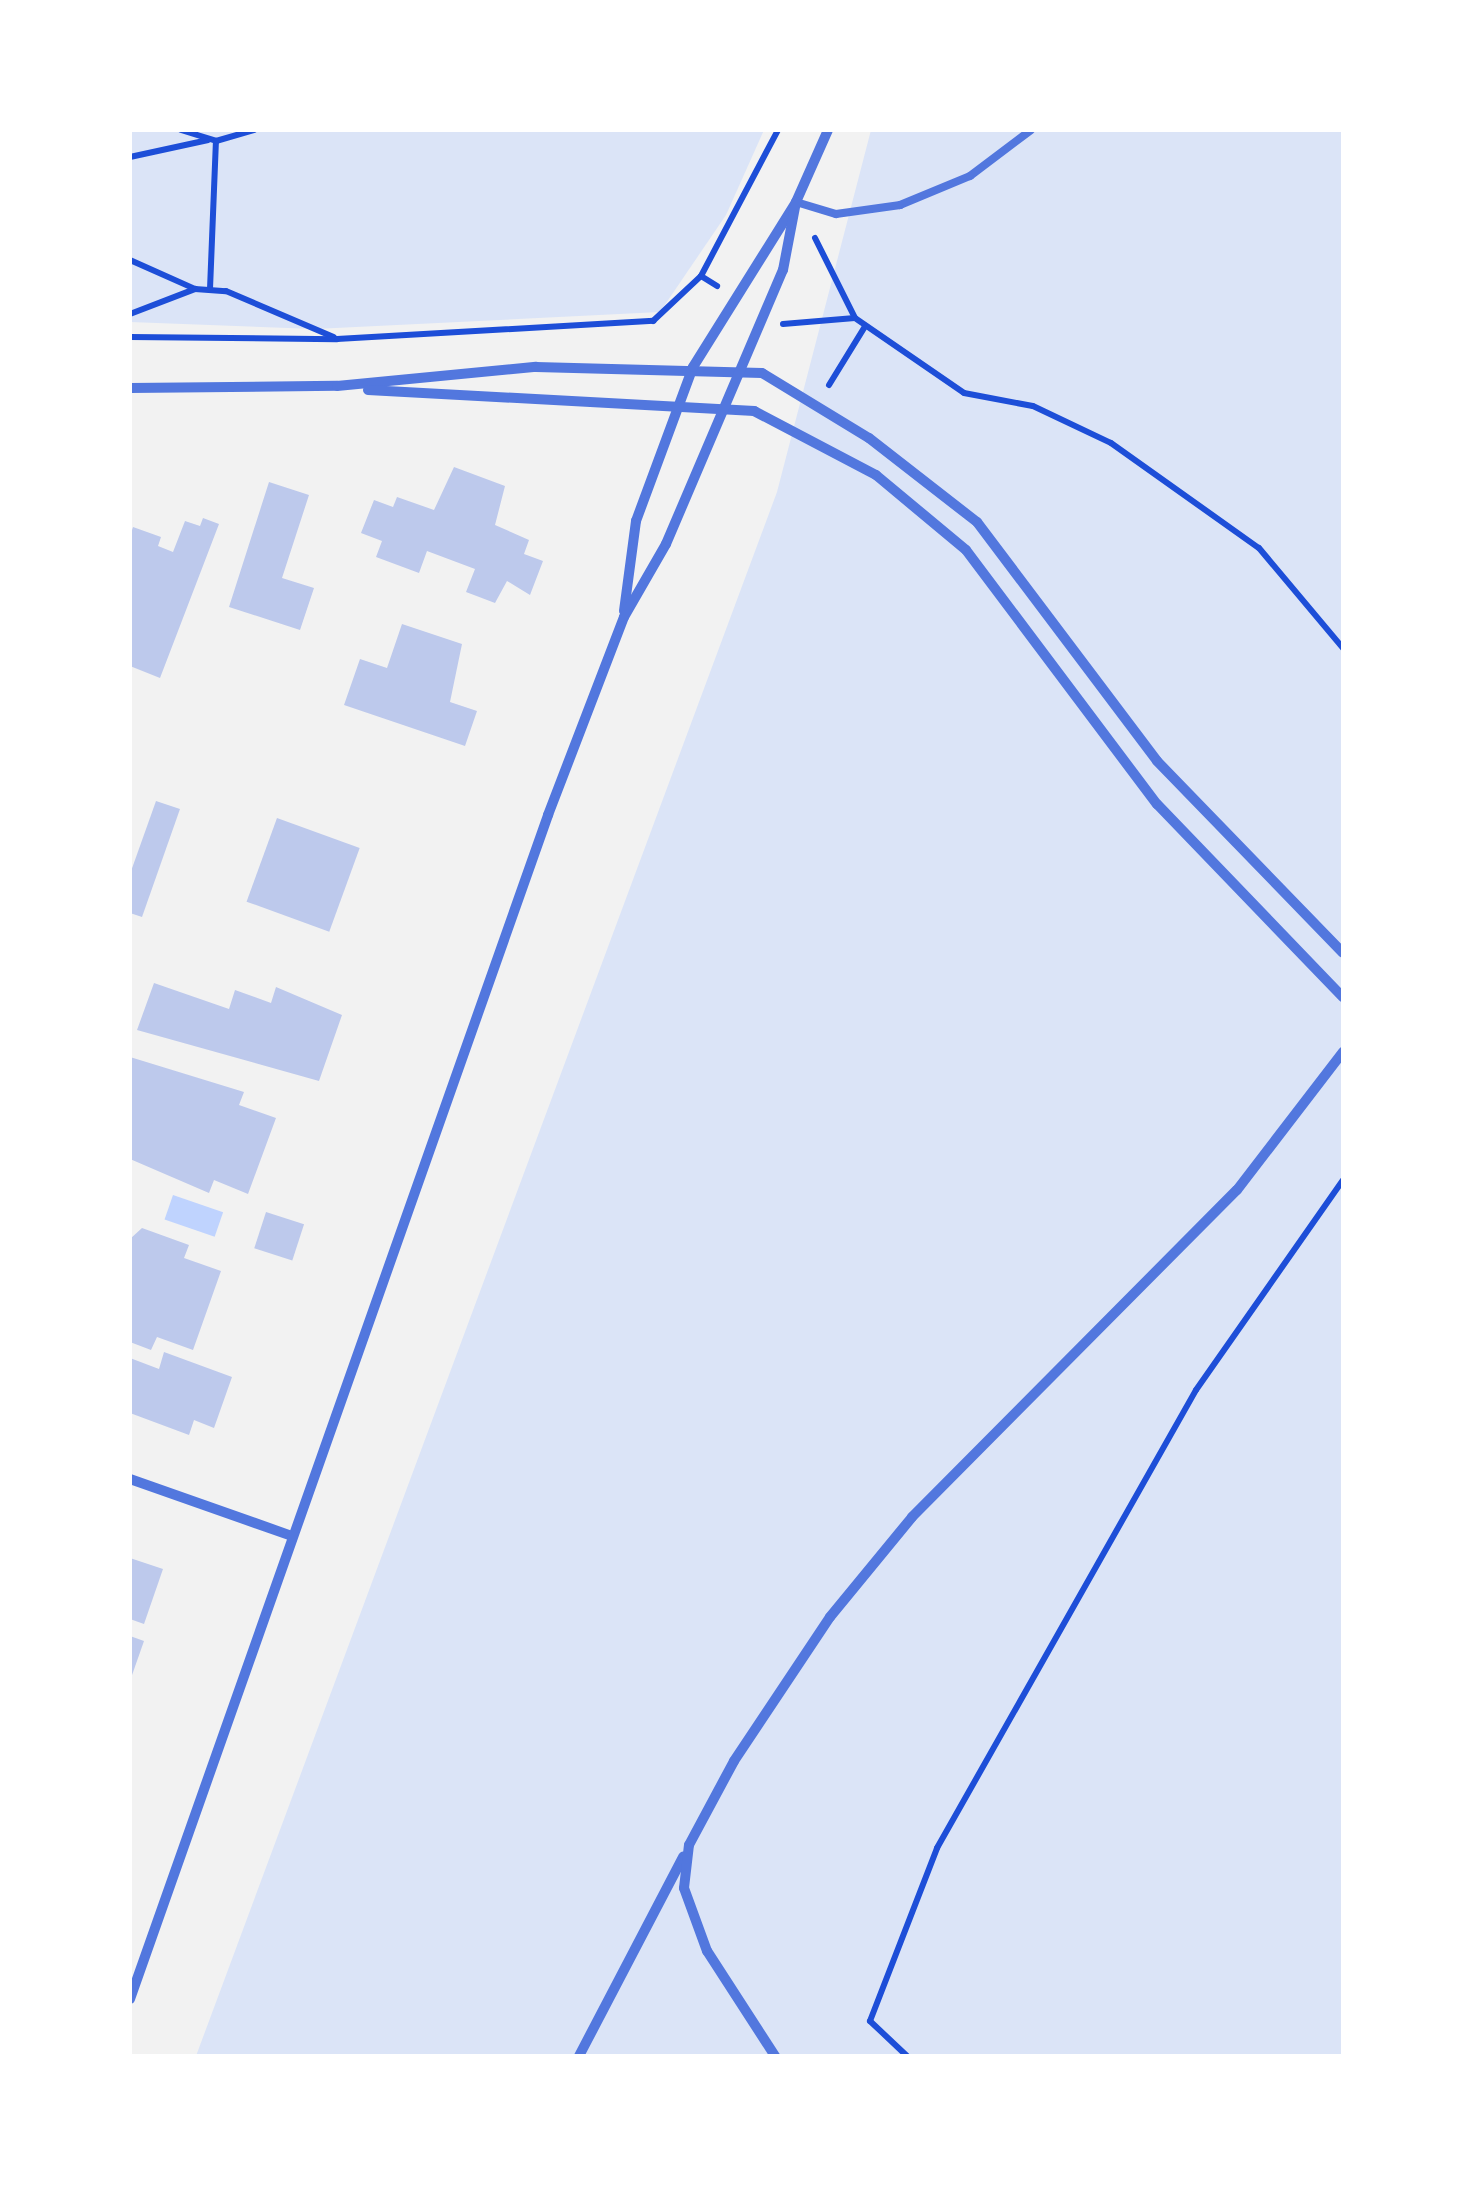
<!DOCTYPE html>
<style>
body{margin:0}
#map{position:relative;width:1473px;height:2186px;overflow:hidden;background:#f2f2f2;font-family:Cabin,sans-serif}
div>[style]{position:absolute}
.green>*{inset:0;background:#dbe4f7}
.water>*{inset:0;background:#bfd3fe;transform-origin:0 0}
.building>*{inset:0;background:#bdc9ec;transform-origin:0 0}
.path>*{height:6px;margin:-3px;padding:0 3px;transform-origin:3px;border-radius:3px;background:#1d4ed8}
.service>*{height:8px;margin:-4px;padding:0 4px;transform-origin:4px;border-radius:4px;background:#5277de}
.minor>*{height:10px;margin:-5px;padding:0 5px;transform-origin:5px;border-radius:5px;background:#5277de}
span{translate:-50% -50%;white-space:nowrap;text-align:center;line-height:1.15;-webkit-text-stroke:10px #fff;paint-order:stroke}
.frame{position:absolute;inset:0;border:132px solid #fff;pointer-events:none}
</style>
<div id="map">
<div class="green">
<div style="clip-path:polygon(130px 130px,764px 130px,726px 215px,660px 312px,315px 329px,130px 322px)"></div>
<div style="clip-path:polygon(871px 130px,1343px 130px,1343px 2056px,196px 2056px,777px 492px)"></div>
</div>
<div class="water">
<div style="left:173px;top:1195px;width:53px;height:26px;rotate:19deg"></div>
</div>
<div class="building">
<div style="clip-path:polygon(454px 467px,505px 486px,495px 525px,529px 540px,524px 554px,543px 561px,530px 595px,507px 581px,495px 603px,466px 592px,475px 569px,427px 551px,419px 573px,376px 557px,382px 541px,361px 533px,374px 500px,393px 507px,397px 497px,434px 510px)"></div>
<div style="clip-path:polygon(269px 482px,309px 495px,282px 578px,314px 588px,300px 630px,229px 607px)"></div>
<div style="clip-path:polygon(203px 518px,219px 524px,160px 678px,130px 666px,130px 536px,133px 527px,161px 537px,158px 546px,173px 552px,185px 521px,200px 526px)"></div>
<div style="clip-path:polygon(402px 624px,462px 644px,450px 702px,477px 711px,465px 746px,344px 705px,360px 659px,387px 668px)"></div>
<div style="clip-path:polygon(156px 801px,180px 809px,142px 917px,130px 913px,130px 874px)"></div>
<div style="left:277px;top:818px;width:88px;height:89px;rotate:20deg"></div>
<div style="clip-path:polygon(154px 983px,229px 1009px,235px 990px,271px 1003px,276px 987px,342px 1015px,319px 1081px,137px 1030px)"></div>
<div style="clip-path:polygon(130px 1057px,244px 1092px,239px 1105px,276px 1118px,248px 1194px,214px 1180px,209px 1193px,130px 1159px)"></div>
<div style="left:266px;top:1212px;width:40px;height:38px;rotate:18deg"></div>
<div style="clip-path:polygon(142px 1228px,189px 1245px,184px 1258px,221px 1271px,193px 1350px,157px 1337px,151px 1350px,130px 1342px,130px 1239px)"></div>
<div style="clip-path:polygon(164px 1352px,232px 1377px,214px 1428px,194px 1420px,189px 1435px,130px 1413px,130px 1358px,159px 1369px)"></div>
<div style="clip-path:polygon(130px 1558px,163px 1569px,144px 1624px,130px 1619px)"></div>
<div style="clip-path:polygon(130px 1636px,144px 1641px,131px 1678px,130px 1678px)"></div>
</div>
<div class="path">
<div style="left:181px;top:130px;width:37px;rotate:17deg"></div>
<div style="left:216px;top:141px;width:40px;rotate:-16deg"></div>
<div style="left:130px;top:157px;width:80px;rotate:-12.3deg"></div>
<div style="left:815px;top:238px;width:89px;rotate:63.4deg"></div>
<div style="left:130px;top:260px;width:71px;rotate:24deg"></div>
<div style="left:701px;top:276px;width:19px;rotate:32deg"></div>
<div style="left:210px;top:289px;width:148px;rotate:-87.7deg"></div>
<div style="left:130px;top:314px;width:70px;rotate:-21deg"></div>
<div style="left:195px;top:289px;width:31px;rotate:4deg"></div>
<div style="left:226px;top:291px;width:117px;rotate:23.1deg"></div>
<div style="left:783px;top:324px;width:72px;rotate:-4.8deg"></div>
<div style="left:855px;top:318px;width:132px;rotate:34.5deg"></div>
<div style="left:964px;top:393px;width:70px;rotate:10.7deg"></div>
<div style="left:1033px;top:406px;width:86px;rotate:25.4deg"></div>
<div style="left:1111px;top:443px;width:181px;rotate:35.4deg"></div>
<div style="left:1259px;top:548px;width:131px;rotate:50deg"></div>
<div style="left:130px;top:337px;width:207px;rotate:0.6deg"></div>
<div style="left:337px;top:339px;width:317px;rotate:-3.3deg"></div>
<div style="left:653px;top:321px;width:66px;rotate:-43.2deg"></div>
<div style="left:701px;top:276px;width:165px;rotate:-62.2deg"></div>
<div style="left:829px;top:385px;width:67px;rotate:-58.4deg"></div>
<div style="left:907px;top:2056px;width:51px;rotate:-136.6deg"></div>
<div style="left:870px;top:2021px;width:186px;rotate:-68.8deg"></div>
<div style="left:937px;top:1848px;width:526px;rotate:-60.51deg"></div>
<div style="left:1196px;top:1390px;width:256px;rotate:-55deg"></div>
</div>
<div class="service">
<div style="left:796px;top:202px;width:42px;rotate:16.7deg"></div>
<div style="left:836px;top:214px;width:65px;rotate:-8deg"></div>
<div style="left:900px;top:205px;width:76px;rotate:-22.5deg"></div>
<div style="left:970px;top:176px;width:76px;rotate:-37deg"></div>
</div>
<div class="minor">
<div style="left:130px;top:388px;width:207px;rotate:-0.6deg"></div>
<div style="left:337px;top:386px;width:200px;rotate:-5.5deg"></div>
<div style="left:536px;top:367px;width:226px;rotate:1.5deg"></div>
<div style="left:762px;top:373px;width:125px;rotate:31.3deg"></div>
<div style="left:869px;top:438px;width:137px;rotate:37.9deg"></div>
<div style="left:977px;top:522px;width:299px;rotate:53deg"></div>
<div style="left:1157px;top:761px;width:267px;rotate:45.9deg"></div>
<div style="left:368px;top:390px;width:387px;rotate:3.1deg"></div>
<div style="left:754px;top:411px;width:138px;rotate:27.7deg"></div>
<div style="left:876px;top:475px;width:117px;rotate:39.8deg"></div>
<div style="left:966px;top:550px;width:318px;rotate:53.1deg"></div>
<div style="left:1157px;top:804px;width:268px;rotate:46.1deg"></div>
<div style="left:624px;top:611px;width:91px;rotate:-82.4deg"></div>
<div style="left:636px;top:521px;width:164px;rotate:-69.7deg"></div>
<div style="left:693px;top:367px;width:195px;rotate:-58deg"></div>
<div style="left:796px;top:202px;width:79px;rotate:-66deg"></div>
<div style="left:130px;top:1479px;width:172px;rotate:19.4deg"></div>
<div style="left:130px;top:1999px;width:1256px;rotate:-70.55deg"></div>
<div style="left:548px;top:815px;width:212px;rotate:-69deg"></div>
<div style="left:624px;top:617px;width:84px;rotate:-60.1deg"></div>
<div style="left:666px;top:544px;width:298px;rotate:-66.9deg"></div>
<div style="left:783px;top:270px;width:69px;rotate:-79.2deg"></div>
<div style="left:579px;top:2056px;width:225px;rotate:-62.4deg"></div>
<div style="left:775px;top:2056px;width:125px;rotate:-122.9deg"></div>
<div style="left:707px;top:1951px;width:67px;rotate:-110.1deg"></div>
<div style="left:684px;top:1888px;width:43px;rotate:-83.4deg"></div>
<div style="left:689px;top:1845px;width:95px;rotate:-61.8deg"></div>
<div style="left:734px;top:1761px;width:173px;rotate:-56.3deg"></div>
<div style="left:830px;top:1617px;width:129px;rotate:-50.6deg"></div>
<div style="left:912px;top:1517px;width:461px;rotate:-45.2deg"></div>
<div style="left:1237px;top:1190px;width:174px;rotate:-52.5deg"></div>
</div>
<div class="frame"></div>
</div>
